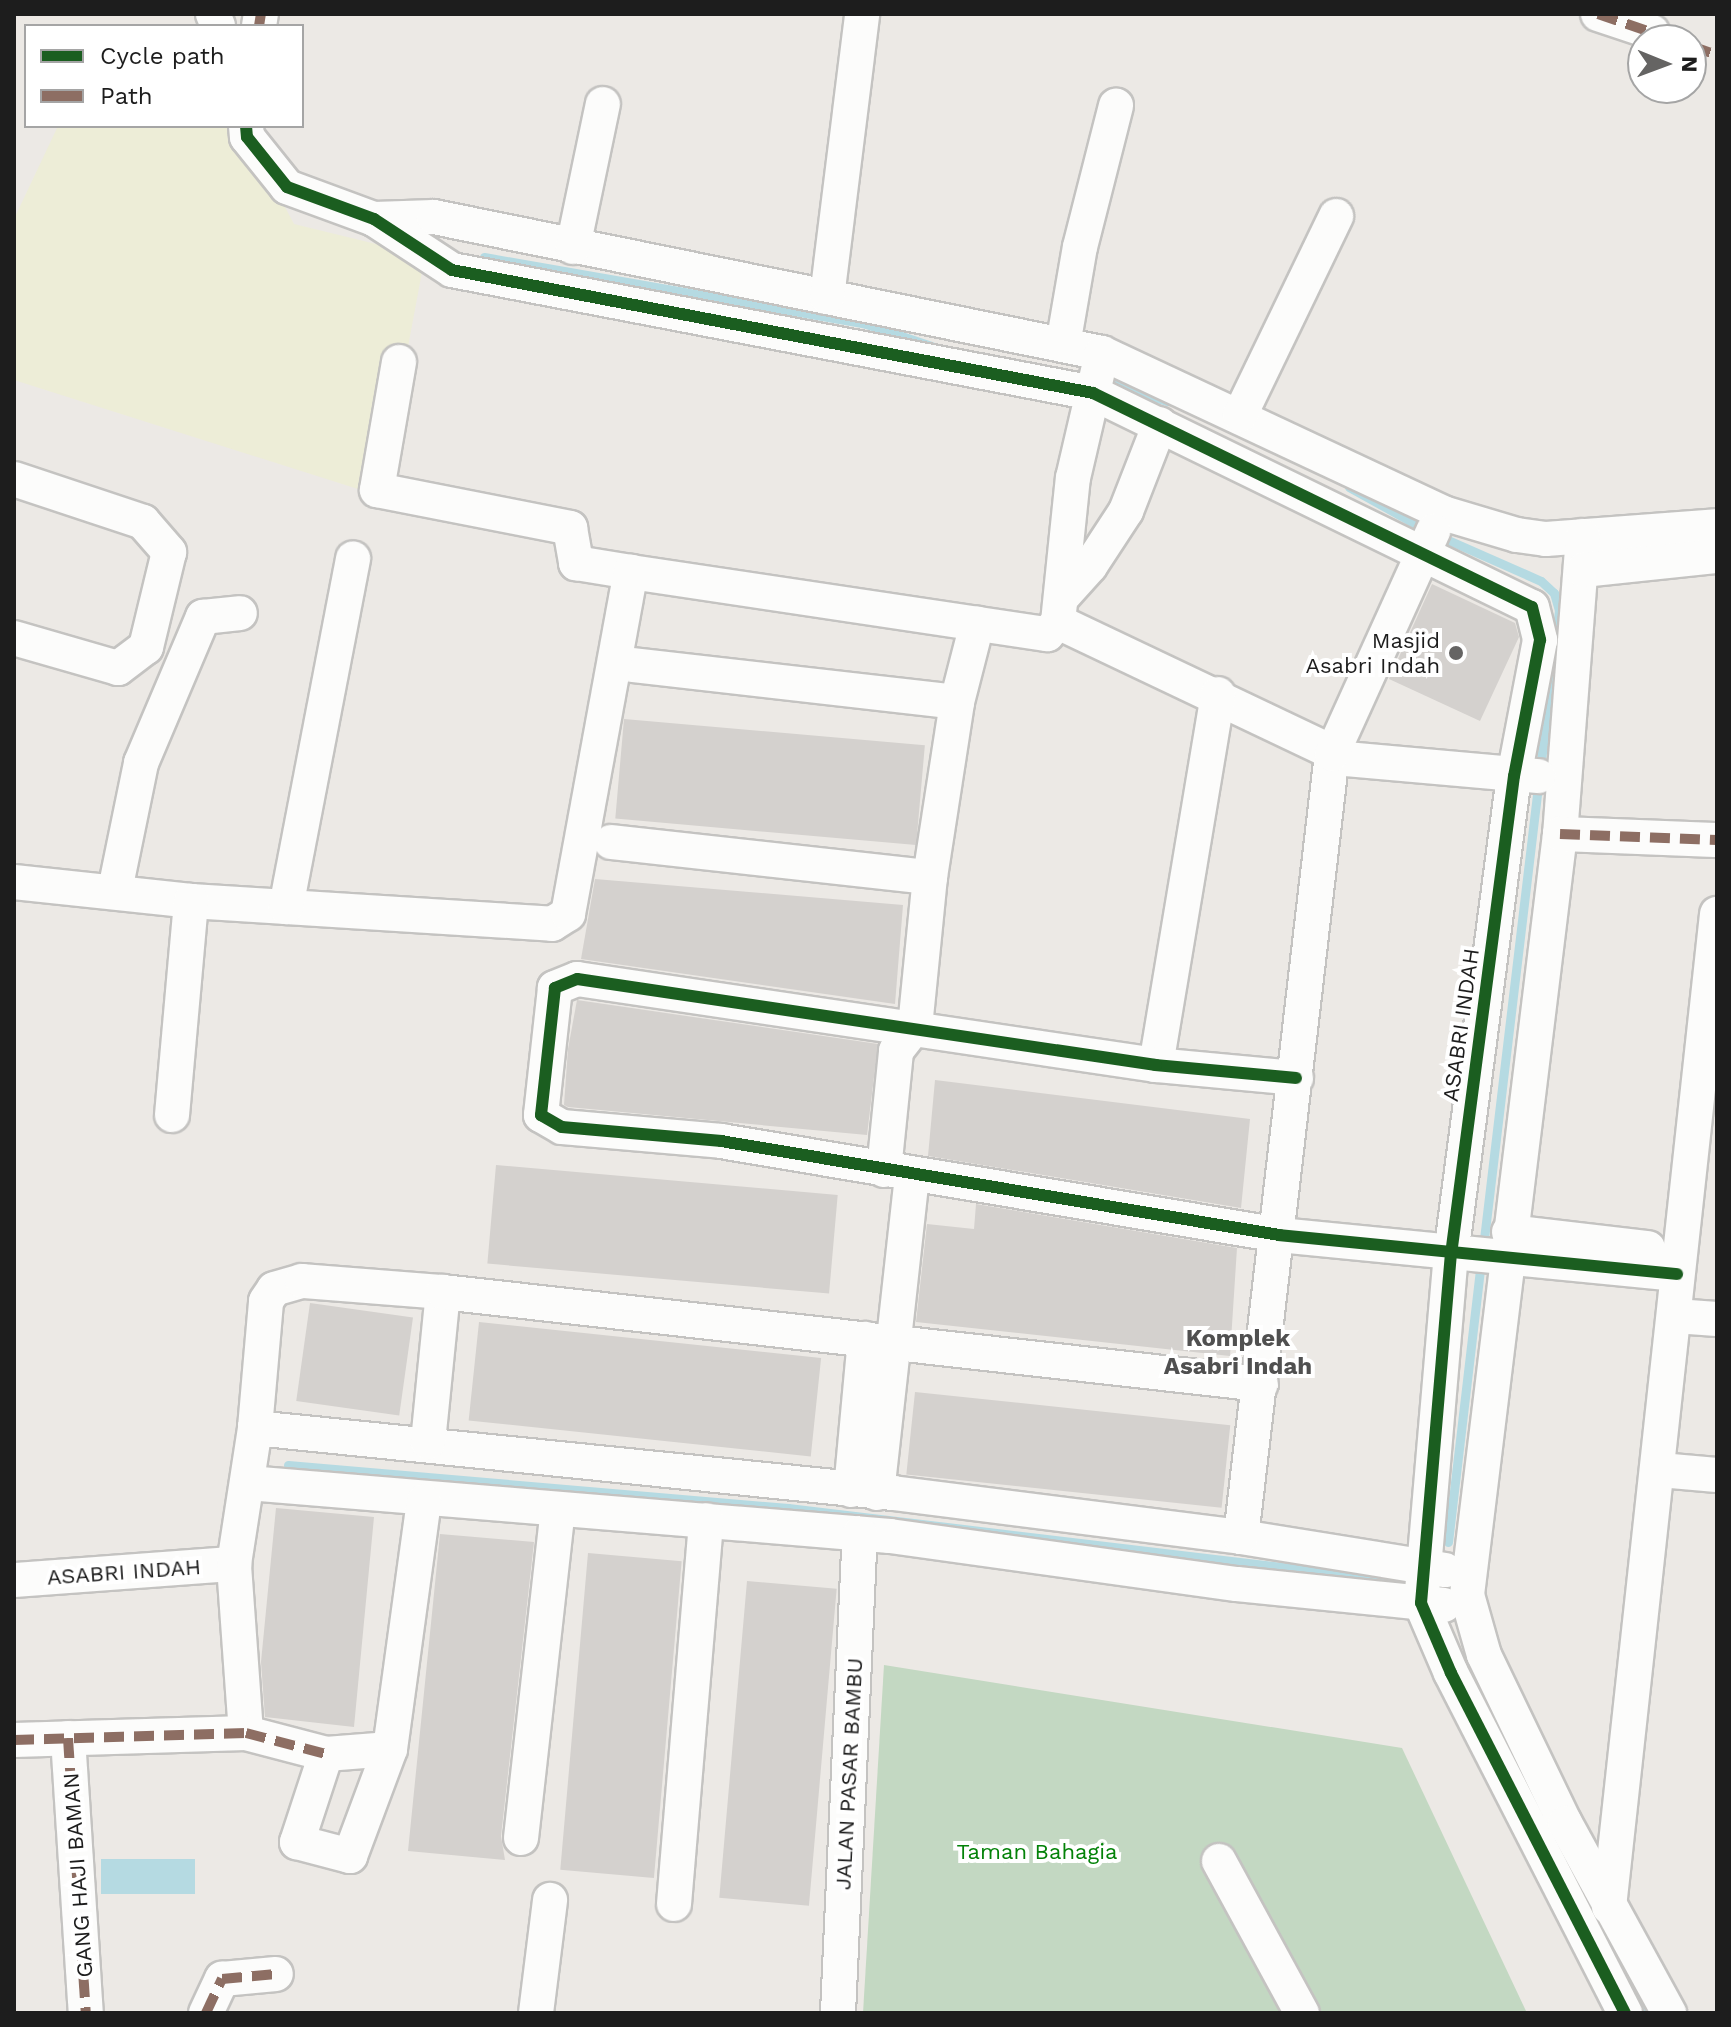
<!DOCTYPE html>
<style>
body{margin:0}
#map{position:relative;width:1731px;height:2027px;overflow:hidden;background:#ece9e5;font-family:"Work Sans",sans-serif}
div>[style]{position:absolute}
.farmland>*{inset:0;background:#ededd7}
.cemetery>*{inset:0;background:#c3d8c2}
.water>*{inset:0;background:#b5dae2;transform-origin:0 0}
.stream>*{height:9px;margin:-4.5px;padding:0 4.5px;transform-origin:4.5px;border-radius:4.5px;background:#b5dae2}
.building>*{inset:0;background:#d4d1ce;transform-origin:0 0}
.roads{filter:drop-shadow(2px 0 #c4c3c1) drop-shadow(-2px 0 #c4c3c1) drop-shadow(0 2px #c4c3c1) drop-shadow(0 -2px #c4c3c1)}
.minor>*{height:34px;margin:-17px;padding:0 17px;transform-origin:17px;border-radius:17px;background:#fcfcfb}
.quiet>*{height:10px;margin-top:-5px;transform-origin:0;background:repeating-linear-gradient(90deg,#8d6e63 0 20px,transparent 0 30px)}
.cycleway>*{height:12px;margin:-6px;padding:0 6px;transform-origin:6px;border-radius:6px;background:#1b5e20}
.dots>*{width:22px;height:22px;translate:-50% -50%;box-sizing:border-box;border:4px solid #fff;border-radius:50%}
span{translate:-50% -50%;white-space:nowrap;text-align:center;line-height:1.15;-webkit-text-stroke:8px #fff;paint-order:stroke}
.poi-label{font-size:22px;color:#1d1d1d}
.right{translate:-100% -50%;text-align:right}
.street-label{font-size:22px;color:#1d1d1d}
.park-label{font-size:22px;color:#038208}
.neighbourhood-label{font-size:24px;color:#505050;font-weight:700}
.frame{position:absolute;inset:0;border:16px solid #1d1d1d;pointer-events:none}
.legend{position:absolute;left:24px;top:24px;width:280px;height:104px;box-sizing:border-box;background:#fff;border:2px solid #a5a5a5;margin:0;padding:10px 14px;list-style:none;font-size:24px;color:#1d1d1d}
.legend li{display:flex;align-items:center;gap:16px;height:40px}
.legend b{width:40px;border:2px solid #a5a5a5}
.north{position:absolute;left:1627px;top:24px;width:80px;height:80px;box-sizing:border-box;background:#fff;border:2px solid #a5a5a5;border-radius:50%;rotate:91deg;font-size:22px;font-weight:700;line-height:32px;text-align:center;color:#1d1d1d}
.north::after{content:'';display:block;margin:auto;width:28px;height:36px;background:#656463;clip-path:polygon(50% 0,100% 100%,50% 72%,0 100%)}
</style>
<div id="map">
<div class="farmland">
<div style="clip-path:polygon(58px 126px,242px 126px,294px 224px,425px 256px,380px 496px,14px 380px,14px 219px)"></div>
</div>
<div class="cemetery">
<div style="clip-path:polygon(884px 1665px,1402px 1748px,1527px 2013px,863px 2013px)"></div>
</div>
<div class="water">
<div style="left:195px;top:1859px;width:35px;height:94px;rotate:90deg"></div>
</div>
<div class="stream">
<div style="left:484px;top:257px;width:388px;rotate:9.9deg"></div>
<div style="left:866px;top:324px;width:69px;rotate:18.7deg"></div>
<div style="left:1113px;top:384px;width:57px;rotate:17.5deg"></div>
<div style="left:1349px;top:487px;width:85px;rotate:29deg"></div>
<div style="left:1439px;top:536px;width:111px;rotate:23.8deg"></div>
<div style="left:1541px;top:581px;width:18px;rotate:43deg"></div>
<div style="left:1554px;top:593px;width:18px;rotate:74deg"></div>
<div style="left:1559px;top:610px;width:642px;rotate:96.8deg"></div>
<div style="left:288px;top:1465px;width:502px;rotate:4.92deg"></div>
<div style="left:788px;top:1508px;width:631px;rotate:6.82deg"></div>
<div style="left:1448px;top:1542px;width:282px;rotate:-83.3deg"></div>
<div style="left:1491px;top:1706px;width:102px;rotate:64.9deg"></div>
<div style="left:1631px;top:1989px;width:28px;rotate:60deg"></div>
</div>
<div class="building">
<div style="clip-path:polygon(1432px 584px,1515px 623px,1519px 637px,1480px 721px,1389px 679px)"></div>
<div style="left:624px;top:719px;width:302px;height:100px;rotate:5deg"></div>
<div style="clip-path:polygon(595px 879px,903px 905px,895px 1004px,581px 959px)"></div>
<div style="clip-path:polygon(577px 1000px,878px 1044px,867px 1135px,568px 1107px,564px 1105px,568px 1049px)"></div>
<div style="clip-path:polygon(935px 1080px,1250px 1119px,1241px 1208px,928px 1156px)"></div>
<div style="left:496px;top:1165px;width:343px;height:99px;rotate:5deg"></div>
<div style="clip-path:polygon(976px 1204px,1237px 1248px,1230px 1356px,916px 1322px,927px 1224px,974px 1229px)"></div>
<div style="left:310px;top:1303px;width:104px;height:99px;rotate:8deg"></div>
<div style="left:479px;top:1322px;width:344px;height:99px;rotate:6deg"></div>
<div style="left:915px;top:1392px;width:317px;height:83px;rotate:6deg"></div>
<div style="clip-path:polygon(276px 1508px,374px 1517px,354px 1727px,265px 1717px,261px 1662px)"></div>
<div style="clip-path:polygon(440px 1534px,534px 1542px,501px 1836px,505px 1860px,408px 1851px)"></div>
<div style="left:588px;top:1553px;width:94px;height:318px;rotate:5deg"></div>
<div style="left:747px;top:1581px;width:90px;height:318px;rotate:5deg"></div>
</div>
<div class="roads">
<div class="minor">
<div style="left:213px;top:14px;width:13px;rotate:67deg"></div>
<div style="left:1598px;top:14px;width:57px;rotate:18.4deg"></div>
<div style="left:259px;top:26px;width:12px;rotate:-81deg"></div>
<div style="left:246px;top:126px;width:11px;rotate:85deg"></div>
<div style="left:247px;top:137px;width:64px;rotate:51.3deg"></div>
<div style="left:287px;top:187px;width:93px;rotate:20.2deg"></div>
<div style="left:374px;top:219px;width:93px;rotate:33.2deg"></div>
<div style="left:452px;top:270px;width:653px;rotate:10.86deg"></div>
<div style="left:1093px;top:393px;width:488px;rotate:26deg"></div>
<div style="left:1532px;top:607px;width:34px;rotate:76deg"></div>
<div style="left:1540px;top:640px;width:138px;rotate:100.8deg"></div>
<div style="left:1514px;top:776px;width:481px;rotate:97.5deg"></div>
<div style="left:1451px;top:1253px;width:351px;rotate:94.9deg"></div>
<div style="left:1421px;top:1603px;width:76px;rotate:66.8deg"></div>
<div style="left:1451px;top:1673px;width:382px;rotate:62.9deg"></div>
<div style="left:374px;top:219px;width:60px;rotate:-1.9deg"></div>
<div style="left:434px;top:217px;width:682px;rotate:11.51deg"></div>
<div style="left:1102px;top:353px;width:377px;rotate:25.1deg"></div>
<div style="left:1443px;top:513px;width:77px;rotate:16.6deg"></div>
<div style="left:1517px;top:535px;width:29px;rotate:8deg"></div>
<div style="left:1546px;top:539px;width:171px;rotate:-4.3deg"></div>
<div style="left:573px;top:247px;width:146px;rotate:-78.2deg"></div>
<div style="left:827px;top:297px;width:285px;rotate:-82.9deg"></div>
<div style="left:1063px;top:345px;width:99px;rotate:-80.2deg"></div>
<div style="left:1080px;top:247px;width:146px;rotate:-75.7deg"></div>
<div style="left:399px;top:362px;width:130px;rotate:99.8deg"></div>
<div style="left:377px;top:490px;width:197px;rotate:11.1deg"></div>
<div style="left:570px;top:528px;width:36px;rotate:80deg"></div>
<div style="left:576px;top:563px;width:56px;rotate:9.3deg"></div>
<div style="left:1240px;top:415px;width:221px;rotate:-64.2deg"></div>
<div style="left:14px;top:479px;width:136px;rotate:18.4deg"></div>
<div style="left:143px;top:522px;width:40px;rotate:49deg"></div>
<div style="left:169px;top:552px;width:98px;rotate:103.6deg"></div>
<div style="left:146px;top:647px;width:35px;rotate:143deg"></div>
<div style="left:118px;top:668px;width:108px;rotate:-163.9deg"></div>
<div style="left:1583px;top:536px;width:299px;rotate:94.4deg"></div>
<div style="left:1560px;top:834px;width:767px;rotate:96.97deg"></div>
<div style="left:1467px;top:1595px;width:62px;rotate:74.2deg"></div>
<div style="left:1484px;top:1655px;width:187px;rotate:64.3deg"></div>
<div style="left:1565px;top:1823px;width:217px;rotate:61.3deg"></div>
<div style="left:1583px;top:570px;width:135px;rotate:-6deg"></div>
<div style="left:1062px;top:597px;width:42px;rotate:-47.9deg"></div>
<div style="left:1090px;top:566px;width:66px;rotate:-56.8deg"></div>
<div style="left:1126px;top:511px;width:93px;rotate:-68.7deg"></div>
<div style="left:1058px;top:622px;width:319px;rotate:25.4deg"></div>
<div style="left:1346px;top:759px;width:193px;rotate:5.1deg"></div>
<div style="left:633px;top:665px;width:326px;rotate:6.5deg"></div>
<div style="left:1560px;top:834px;width:157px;rotate:2.2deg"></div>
<div style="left:611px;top:842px;width:321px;rotate:6.3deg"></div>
<div style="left:14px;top:882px;width:178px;rotate:6.1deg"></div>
<div style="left:191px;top:901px;width:362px;rotate:3.6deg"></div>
<div style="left:552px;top:924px;width:19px;rotate:-32deg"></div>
<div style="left:568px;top:914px;width:348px;rotate:-79.6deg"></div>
<div style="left:631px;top:572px;width:421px;rotate:8.5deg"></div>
<div style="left:1047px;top:634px;width:16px;rotate:-47deg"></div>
<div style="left:1058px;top:622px;width:145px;rotate:-84.1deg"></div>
<div style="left:1073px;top:478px;width:128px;rotate:-76.9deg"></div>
<div style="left:115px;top:890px;width:130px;rotate:-78.4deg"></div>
<div style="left:141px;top:763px;width:159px;rotate:-67deg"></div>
<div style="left:203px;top:617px;width:37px;rotate:-6deg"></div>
<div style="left:286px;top:907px;width:355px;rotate:-79.1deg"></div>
<div style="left:1156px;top:1065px;width:376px;rotate:-80.5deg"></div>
<div style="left:1296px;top:1078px;width:141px;rotate:-174.7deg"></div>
<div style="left:1156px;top:1065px;width:585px;rotate:-171.55deg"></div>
<div style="left:577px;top:979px;width:24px;rotate:158deg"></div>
<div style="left:555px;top:988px;width:128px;rotate:96.3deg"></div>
<div style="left:541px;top:1115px;width:24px;rotate:30deg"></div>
<div style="left:562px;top:1127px;width:160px;rotate:5deg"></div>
<div style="left:721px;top:1141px;width:566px;rotate:9.56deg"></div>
<div style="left:1279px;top:1235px;width:400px;rotate:5.6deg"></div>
<div style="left:172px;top:1115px;width:215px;rotate:-84.9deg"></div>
<div style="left:884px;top:1170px;width:120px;rotate:-84.2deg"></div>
<div style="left:896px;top:1051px;width:31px;rotate:-52deg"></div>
<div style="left:915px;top:1027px;width:151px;rotate:-84.3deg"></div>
<div style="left:930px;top:877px;width:177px;rotate:-81.2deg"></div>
<div style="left:957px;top:702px;width:81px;rotate:-75.6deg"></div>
<div style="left:1509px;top:1232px;width:140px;rotate:6.6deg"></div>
<div style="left:1675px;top:1316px;width:42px;rotate:4.1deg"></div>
<div style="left:255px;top:1428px;width:641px;rotate:5.82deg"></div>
<div style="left:893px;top:1493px;width:351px;rotate:7.2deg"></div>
<div style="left:1241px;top:1537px;width:207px;rotate:9.2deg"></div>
<div style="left:428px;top:1442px;width:151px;rotate:-84.3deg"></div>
<div style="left:1660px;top:1470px;width:57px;rotate:5deg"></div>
<div style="left:248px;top:1483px;width:644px;rotate:4.72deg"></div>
<div style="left:890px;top:1536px;width:350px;rotate:7.9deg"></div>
<div style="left:1237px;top:1584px;width:208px;rotate:5.8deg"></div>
<div style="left:851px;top:1490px;width:152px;rotate:-84.7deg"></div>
<div style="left:877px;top:1493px;width:321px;rotate:-83.7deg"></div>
<div style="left:1241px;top:1537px;width:788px;rotate:-83.37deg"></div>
<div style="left:1332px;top:754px;width:245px;rotate:-65.6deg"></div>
<div style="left:14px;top:1580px;width:221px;rotate:-4.2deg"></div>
<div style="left:246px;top:1733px;width:169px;rotate:-94.1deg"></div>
<div style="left:234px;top:1564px;width:138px;rotate:-81.2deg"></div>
<div style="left:255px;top:1428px;width:127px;rotate:-85deg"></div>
<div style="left:266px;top:1301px;width:14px;rotate:-56deg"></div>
<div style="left:274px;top:1289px;width:29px;rotate:-16deg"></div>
<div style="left:302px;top:1281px;width:141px;rotate:4.5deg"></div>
<div style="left:443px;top:1292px;width:823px;rotate:6.42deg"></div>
<div style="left:68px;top:1738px;width:276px;rotate:86.3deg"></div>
<div style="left:14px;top:1740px;width:232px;rotate:-1.7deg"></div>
<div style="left:246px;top:1733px;width:83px;rotate:14.7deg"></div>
<div style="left:326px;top:1754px;width:64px;rotate:-4.5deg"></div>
<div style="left:390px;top:1749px;width:250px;rotate:-82.2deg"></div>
<div style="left:326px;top:1754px;width:93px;rotate:108.2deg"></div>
<div style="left:297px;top:1842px;width:55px;rotate:14.8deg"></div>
<div style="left:350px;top:1856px;width:114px;rotate:-69.5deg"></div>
<div style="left:521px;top:1838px;width:331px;rotate:-83.6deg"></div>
<div style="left:1219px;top:1861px;width:173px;rotate:61.4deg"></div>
<div style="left:674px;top:1904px;width:385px;rotate:-85.2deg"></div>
<div style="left:1609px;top:1907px;width:999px;rotate:-83.79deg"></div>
<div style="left:206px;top:2013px;width:38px;rotate:-65deg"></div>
<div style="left:222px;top:1979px;width:54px;rotate:-5.3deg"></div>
<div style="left:536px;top:2013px;width:114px;rotate:-82.9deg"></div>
<div style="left:838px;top:2013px;width:480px;rotate:-87.4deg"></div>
</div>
</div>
<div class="quiet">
<div style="left:1598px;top:14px;width:80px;rotate:18.9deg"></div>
<div style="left:259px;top:26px;width:12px;rotate:-81deg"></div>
<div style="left:1691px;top:46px;width:28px;rotate:19deg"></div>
<div style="left:1560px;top:834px;width:157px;rotate:2.2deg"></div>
<div style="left:68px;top:1738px;width:276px;rotate:86.3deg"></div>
<div style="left:14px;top:1740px;width:232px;rotate:-1.7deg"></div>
<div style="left:246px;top:1733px;width:83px;rotate:14.7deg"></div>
<div style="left:206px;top:2013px;width:38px;rotate:-65deg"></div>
<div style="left:222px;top:1979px;width:54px;rotate:-5.3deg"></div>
</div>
<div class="cycleway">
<div style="left:246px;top:126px;width:11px;rotate:85deg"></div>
<div style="left:247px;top:137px;width:64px;rotate:51.3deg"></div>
<div style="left:287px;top:187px;width:93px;rotate:20.2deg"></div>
<div style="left:374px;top:219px;width:93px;rotate:33.2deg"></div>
<div style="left:452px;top:270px;width:653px;rotate:10.86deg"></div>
<div style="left:1093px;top:393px;width:488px;rotate:26deg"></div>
<div style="left:1532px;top:607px;width:34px;rotate:76deg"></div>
<div style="left:1540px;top:640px;width:138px;rotate:100.8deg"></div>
<div style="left:1514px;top:776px;width:481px;rotate:97.5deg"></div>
<div style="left:1451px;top:1253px;width:351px;rotate:94.9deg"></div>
<div style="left:1421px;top:1603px;width:76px;rotate:66.8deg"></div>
<div style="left:1451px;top:1673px;width:382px;rotate:62.9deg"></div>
<div style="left:1296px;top:1078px;width:141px;rotate:-174.7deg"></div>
<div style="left:1156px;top:1065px;width:585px;rotate:-171.55deg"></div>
<div style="left:577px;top:979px;width:24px;rotate:158deg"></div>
<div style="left:555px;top:988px;width:128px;rotate:96.3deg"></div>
<div style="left:541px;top:1115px;width:24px;rotate:30deg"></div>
<div style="left:562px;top:1127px;width:160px;rotate:5deg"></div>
<div style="left:721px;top:1141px;width:566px;rotate:9.56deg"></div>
<div style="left:1279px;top:1235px;width:400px;rotate:5.6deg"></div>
</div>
<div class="dots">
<div style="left:1456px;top:653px;background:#656463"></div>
</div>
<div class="poi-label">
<span class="right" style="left:1440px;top:653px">Masjid<br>Asabri Indah</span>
</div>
<div class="street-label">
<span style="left:1461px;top:1025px;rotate:-82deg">ASABRI INDAH</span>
<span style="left:124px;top:1572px;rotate:-4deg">ASABRI INDAH</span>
<span style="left:849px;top:1774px;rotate:-87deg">JALAN PASAR BAMBU</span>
<span style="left:78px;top:1875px;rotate:-94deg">GANG HAJI BAMAN</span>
</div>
<div class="park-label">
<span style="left:1037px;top:1852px">Taman Bahagia</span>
</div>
<div class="neighbourhood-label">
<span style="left:1238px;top:1353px">Komplek<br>Asabri Indah</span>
</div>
<div class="frame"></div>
<ul class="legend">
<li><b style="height:10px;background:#1b5e20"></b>Cycle path</li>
<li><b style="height:10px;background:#8d6e63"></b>Path</li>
</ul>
<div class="north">N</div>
</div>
